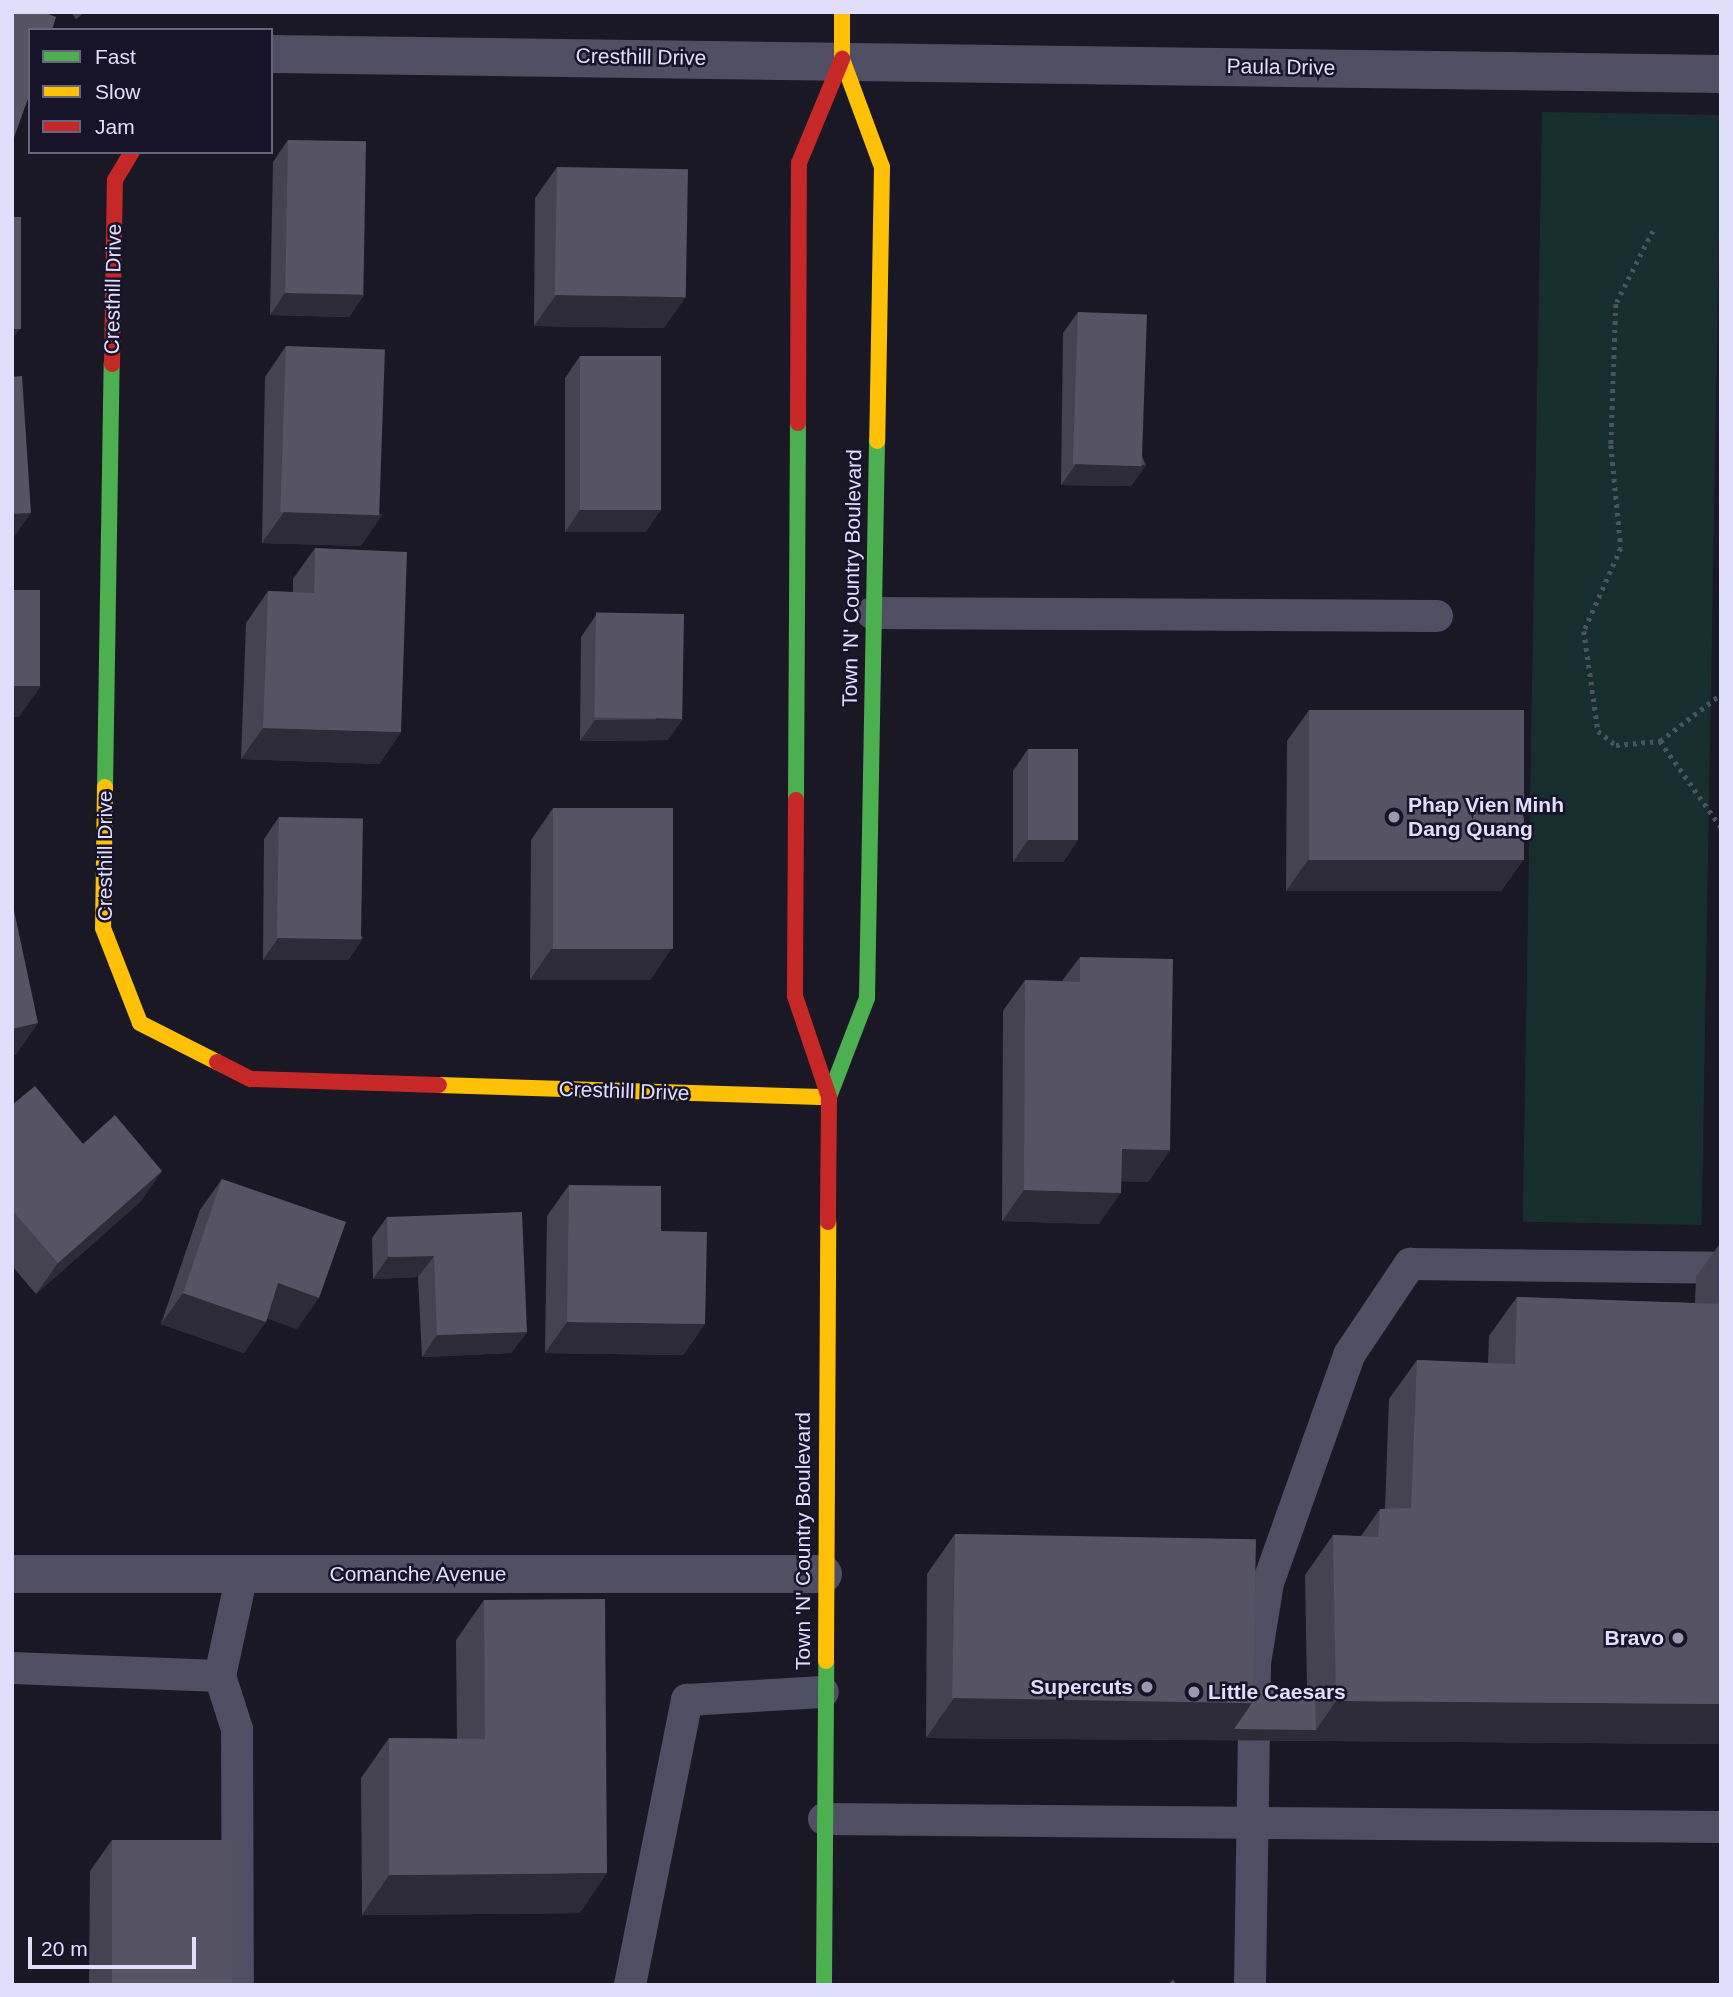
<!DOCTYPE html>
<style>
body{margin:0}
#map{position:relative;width:1733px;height:1997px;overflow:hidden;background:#1a1824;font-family:Arial,sans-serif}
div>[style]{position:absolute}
.green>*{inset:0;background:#172e2f;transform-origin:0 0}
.path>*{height:4.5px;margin-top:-2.25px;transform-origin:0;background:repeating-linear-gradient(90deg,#4a5460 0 3.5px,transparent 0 8.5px)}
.lane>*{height:32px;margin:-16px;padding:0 16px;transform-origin:16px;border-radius:16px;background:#4f4e63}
.street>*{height:38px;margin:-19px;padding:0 19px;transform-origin:19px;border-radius:19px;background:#4f4e63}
.fast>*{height:16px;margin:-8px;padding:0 8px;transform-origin:8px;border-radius:8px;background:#4caf50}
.slow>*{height:16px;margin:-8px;padding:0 8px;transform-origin:8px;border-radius:8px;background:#ffc107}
.jam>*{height:16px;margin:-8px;padding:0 8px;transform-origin:8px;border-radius:8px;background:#c62828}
.wall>*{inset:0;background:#454352}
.shaded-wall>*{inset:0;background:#2d2b38}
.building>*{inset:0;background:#565364;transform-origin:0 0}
.dots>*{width:19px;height:19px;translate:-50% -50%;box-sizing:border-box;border:4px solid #171329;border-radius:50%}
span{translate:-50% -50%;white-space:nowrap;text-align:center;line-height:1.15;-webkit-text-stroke:5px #171329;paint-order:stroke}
.street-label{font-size:21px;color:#e1defc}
.poi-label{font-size:21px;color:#e1defc;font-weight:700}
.left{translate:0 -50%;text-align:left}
.right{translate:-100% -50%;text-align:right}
.frame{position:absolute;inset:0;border:14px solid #e1defc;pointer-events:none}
.legend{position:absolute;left:28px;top:28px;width:245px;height:126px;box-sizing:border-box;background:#171329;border:2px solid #68647d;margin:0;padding:9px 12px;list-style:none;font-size:21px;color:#e1defc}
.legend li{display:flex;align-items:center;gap:14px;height:35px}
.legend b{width:35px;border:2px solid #68647d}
.scale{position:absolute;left:28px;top:1937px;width:168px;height:32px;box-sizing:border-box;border:4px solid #e1defc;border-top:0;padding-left:9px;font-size:21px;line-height:24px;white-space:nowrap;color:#e1defc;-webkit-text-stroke:5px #171329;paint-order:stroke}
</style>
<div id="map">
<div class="green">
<div style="left:1542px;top:112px;width:179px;height:1110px;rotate:1deg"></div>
</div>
<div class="path">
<div style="left:1653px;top:231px;width:82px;rotate:116.9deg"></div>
<div style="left:1616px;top:304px;width:141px;rotate:92deg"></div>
<div style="left:1611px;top:445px;width:103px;rotate:84.5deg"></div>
<div style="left:1621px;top:548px;width:91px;rotate:114deg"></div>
<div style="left:1584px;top:631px;width:101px;rotate:82deg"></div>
<div style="left:1598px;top:731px;width:23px;rotate:38deg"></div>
<div style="left:1616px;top:745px;width:44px;rotate:-5.2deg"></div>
<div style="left:1660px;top:741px;width:105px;rotate:54.7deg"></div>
<div style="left:1660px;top:741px;width:77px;rotate:-37.6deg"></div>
</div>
<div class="lane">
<div style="left:872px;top:613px;width:565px;rotate:0.3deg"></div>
<div style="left:12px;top:1668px;width:208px;rotate:2.2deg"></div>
<div style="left:220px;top:1676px;width:56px;rotate:72.2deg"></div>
<div style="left:237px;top:1729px;width:256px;rotate:89.8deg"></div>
<div style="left:220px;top:1676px;width:104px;rotate:-77.8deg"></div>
<div style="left:824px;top:1819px;width:897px;rotate:0.51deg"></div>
<div style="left:630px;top:1985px;width:291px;rotate:-78.7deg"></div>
<div style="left:687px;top:1700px;width:136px;rotate:-3.4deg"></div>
<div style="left:1250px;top:1985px;width:322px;rotate:-89.1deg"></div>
<div style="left:1255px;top:1663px;width:81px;rotate:-80.8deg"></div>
<div style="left:1268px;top:1583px;width:242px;rotate:-70.4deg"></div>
<div style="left:1349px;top:1355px;width:110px;rotate:-56.2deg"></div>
<div style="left:1410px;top:1264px;width:311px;rotate:0.7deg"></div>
</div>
<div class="street">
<div style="left:271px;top:54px;width:1450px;rotate:0.79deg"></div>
<div style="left:12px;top:1574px;width:811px"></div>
</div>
<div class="fast">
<div style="left:105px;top:787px;width:423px;rotate:-89.1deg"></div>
<div style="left:796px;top:800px;width:377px;rotate:-89.7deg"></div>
<div style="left:829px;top:1097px;width:106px;rotate:-69deg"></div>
<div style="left:867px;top:998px;width:557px;rotate:-88.97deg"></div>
<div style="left:824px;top:1985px;width:324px;rotate:-89.6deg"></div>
</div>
<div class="slow">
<div style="left:842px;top:12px;width:47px;rotate:90deg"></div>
<div style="left:842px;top:59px;width:115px;rotate:69.7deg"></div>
<div style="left:882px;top:167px;width:274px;rotate:91deg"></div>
<div style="left:105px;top:787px;width:141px;rotate:90.8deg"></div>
<div style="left:103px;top:928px;width:102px;rotate:68.7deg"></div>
<div style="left:140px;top:1023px;width:86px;rotate:26.9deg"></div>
<div style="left:439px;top:1085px;width:390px;rotate:1.8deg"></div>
<div style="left:826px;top:1661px;width:439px;rotate:-89.7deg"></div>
</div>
<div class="jam">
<div style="left:112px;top:364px;width:184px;rotate:-89.1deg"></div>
<div style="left:115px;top:180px;width:33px;rotate:-59deg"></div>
<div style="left:798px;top:423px;width:260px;rotate:-89.8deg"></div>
<div style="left:799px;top:163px;width:113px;rotate:-67.5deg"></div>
<div style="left:796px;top:800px;width:196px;rotate:90.3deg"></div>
<div style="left:795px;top:996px;width:107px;rotate:71.4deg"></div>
<div style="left:829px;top:1097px;width:125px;rotate:90.5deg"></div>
<div style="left:217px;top:1062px;width:38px;rotate:27deg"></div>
<div style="left:251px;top:1079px;width:188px;rotate:1.8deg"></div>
</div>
<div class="wall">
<div style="clip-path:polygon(71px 12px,85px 12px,76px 19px)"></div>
<div style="clip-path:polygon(288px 140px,364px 295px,349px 317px,270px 315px,273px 162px)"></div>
<div style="clip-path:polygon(557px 167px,664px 328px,534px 326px,535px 198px)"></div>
<div style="clip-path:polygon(1078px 312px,1146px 465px,1131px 486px,1061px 485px,1063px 333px)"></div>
<div style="clip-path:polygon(286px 346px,361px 546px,262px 543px,265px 377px)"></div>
<div style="clip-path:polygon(580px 356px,646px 532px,565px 532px,565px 378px)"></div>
<div style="clip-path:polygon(315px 548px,401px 732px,379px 764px,241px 759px,246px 623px,268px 591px,293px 592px,293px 579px)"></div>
<div style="clip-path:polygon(596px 615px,668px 740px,580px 741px,581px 637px)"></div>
<div style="clip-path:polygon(1309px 710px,1523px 860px,1501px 891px,1286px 891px,1287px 741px)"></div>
<div style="clip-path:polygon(1028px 749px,1078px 840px,1063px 862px,1013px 862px,1013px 771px)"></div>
<div style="clip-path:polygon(553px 808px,671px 949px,650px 980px,530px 980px,531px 840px)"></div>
<div style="clip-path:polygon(279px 817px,363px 938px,348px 960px,263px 960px,264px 839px)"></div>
<div style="clip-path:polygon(1080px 957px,1170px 1150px,1148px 1182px,1121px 1181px,1099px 1224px,1002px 1221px,1003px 1011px,1025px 980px,1062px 981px)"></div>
<div style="clip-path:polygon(12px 1105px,83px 1144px,162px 1171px,140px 1202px,36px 1294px,12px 1266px)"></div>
<div style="clip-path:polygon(222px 1179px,297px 1329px,267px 1318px,244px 1353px,161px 1324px,200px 1210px)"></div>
<div style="clip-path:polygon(569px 1185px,661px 1231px,705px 1324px,683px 1355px,545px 1353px,547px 1216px)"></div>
<div style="clip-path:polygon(387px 1217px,527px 1332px,511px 1353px,422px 1357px,418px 1277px,373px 1279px,372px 1238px)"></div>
<div style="clip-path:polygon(1721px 1242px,1721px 1744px,926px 1738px,927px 1574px,955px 1534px,1254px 1688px,1307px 1689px,1305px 1575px,1333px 1535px,1361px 1536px,1380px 1509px,1385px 1509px,1389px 1399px,1417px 1360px,1488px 1363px,1489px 1336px,1517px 1297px,1695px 1303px,1696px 1277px)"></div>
<div style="clip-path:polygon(484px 1600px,580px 1913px,362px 1915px,361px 1778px,389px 1738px,457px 1739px,456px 1640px)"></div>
<div style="clip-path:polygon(112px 1840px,231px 1985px,89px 1985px,90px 1871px)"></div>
</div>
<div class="shaded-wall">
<div style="clip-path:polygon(285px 293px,364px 295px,349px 317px,270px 315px)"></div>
<div style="clip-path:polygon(556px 295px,686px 297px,664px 328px,534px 326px)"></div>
<div style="clip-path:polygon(12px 329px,20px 329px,12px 339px)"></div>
<div style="clip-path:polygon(1076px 464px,1146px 465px,1131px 486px,1061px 485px)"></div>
<div style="clip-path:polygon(580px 510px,661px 510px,646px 532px,565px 532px)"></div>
<div style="clip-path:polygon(284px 512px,383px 514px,361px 546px,262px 543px)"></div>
<div style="clip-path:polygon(31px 513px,12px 540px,12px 514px)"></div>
<div style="clip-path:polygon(12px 686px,41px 686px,19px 717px,12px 717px)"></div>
<div style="clip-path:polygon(683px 719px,668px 740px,580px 741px,595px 720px)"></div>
<div style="clip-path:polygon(263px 728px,401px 732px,379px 764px,241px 759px)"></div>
<div style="clip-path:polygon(1028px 840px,1078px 840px,1063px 862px,1013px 862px)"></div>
<div style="clip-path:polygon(1308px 860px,1523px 860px,1501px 891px,1286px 891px)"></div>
<div style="clip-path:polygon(278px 938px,363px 938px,348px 960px,263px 960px)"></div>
<div style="clip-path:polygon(551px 949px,671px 949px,650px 980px,530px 980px)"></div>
<div style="clip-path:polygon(38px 1023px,16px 1055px,12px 1055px,12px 1029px)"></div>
<div style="clip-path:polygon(1122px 1149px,1170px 1150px,1148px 1182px,1100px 1181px)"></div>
<div style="clip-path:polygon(162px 1171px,140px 1202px,36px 1294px,58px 1263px)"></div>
<div style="clip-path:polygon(1024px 1190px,1121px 1193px,1099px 1224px,1002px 1221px)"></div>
<div style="clip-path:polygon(434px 1256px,418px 1277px,373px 1279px,388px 1257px)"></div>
<div style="clip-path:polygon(278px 1283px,319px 1298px,297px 1329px,256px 1314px)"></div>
<div style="clip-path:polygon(183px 1293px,266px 1322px,244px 1353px,161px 1324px)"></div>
<div style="clip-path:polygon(567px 1322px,705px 1324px,683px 1355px,545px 1353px)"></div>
<div style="clip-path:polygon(527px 1332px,511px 1353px,422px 1357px,437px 1335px)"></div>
<div style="clip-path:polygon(954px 1698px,1254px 1700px,1316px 1730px,1336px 1701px,1721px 1704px,1721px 1744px,926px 1738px)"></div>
<div style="clip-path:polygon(607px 1873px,580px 1913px,362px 1915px,389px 1875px)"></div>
</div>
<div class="building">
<div style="clip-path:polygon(12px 12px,43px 12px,56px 17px,52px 30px,30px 30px,30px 93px,12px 143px)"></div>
<div style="left:288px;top:140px;width:78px;height:153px;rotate:1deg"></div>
<div style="left:557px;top:167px;width:131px;height:128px;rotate:1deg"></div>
<div style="left:12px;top:217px;width:9px;height:112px"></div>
<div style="left:1078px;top:312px;width:69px;height:152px;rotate:2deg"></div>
<div style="left:286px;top:346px;width:99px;height:166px;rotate:2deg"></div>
<div style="left:580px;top:356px;width:81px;height:154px"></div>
<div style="clip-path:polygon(22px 376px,31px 513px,12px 514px,12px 377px)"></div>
<div style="clip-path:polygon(315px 548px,407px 552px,401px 732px,263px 728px,268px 591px,314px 593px)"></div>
<div style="left:12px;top:590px;width:28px;height:96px"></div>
<div style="left:684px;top:614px;width:105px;height:88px;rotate:91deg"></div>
<div style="left:1309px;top:710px;width:215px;height:150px"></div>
<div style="left:12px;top:717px;width:1px;height:84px"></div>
<div style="left:1028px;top:749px;width:50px;height:91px"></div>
<div style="left:553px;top:808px;width:120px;height:141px"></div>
<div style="left:279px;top:817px;width:84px;height:121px;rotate:1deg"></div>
<div style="clip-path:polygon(12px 901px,38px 1023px,12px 1029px)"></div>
<div style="clip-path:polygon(1080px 957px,1173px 959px,1170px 1150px,1122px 1149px,1121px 1193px,1024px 1190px,1025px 980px,1080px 982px)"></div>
<div style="clip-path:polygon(35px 1086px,83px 1144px,115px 1115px,162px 1171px,58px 1263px,12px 1210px,12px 1105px)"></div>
<div style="clip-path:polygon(222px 1179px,346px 1222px,319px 1298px,278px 1283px,266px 1322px,183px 1293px)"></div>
<div style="clip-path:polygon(569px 1185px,661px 1186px,661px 1231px,707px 1232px,705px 1324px,567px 1322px)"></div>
<div style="clip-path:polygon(522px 1212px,527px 1332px,437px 1335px,434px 1256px,388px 1257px,387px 1217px)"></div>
<div style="clip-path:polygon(1517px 1297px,1721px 1304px,1721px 1303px,1721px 1704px,1336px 1701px,1333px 1535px,1378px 1537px,1380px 1509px,1411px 1508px,1417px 1360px,1515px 1364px)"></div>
<div style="left:955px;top:1534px;width:301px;height:164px;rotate:1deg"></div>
<div style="clip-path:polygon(605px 1599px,607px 1873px,389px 1875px,389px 1738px,485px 1739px,484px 1600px)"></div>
<div style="clip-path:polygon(1254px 1688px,1315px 1690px,1316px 1730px,1234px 1729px,1254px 1700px)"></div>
<div style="left:112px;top:1840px;width:120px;height:145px"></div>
<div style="clip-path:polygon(1173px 1980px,1177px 1985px,1167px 1985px)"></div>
</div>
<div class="dots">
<div style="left:1394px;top:817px;background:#9b99b0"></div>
<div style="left:1678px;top:1638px;background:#9b99b0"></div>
<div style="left:1147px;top:1687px;background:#9b99b0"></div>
<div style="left:1194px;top:1692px;background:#9b99b0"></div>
</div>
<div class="street-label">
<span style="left:641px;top:57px;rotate:1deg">Cresthill Drive</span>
<span style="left:1281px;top:67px;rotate:1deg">Paula Drive</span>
<span style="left:113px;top:289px;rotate:-89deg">Cresthill Drive</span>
<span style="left:852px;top:578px;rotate:-89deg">Town 'N' Country Boulevard</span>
<span style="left:105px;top:856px;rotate:-90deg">Cresthill Drive</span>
<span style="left:624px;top:1091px;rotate:2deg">Cresthill Drive</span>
<span style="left:803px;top:1541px;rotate:-90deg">Town 'N' Country Boulevard</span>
<span style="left:418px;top:1574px">Comanche Avenue</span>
</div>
<div class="poi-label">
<span class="left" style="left:1408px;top:817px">Phap Vien Minh<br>Dang Quang</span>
<span class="right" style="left:1664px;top:1638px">Bravo</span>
<span class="right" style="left:1133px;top:1687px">Supercuts</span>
<span class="left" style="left:1208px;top:1692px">Little Caesars</span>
</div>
<div class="frame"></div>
<ul class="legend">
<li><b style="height:9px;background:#4caf50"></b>Fast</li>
<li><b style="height:9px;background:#ffc107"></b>Slow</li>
<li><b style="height:9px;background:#c62828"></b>Jam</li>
</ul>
<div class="scale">20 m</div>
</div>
